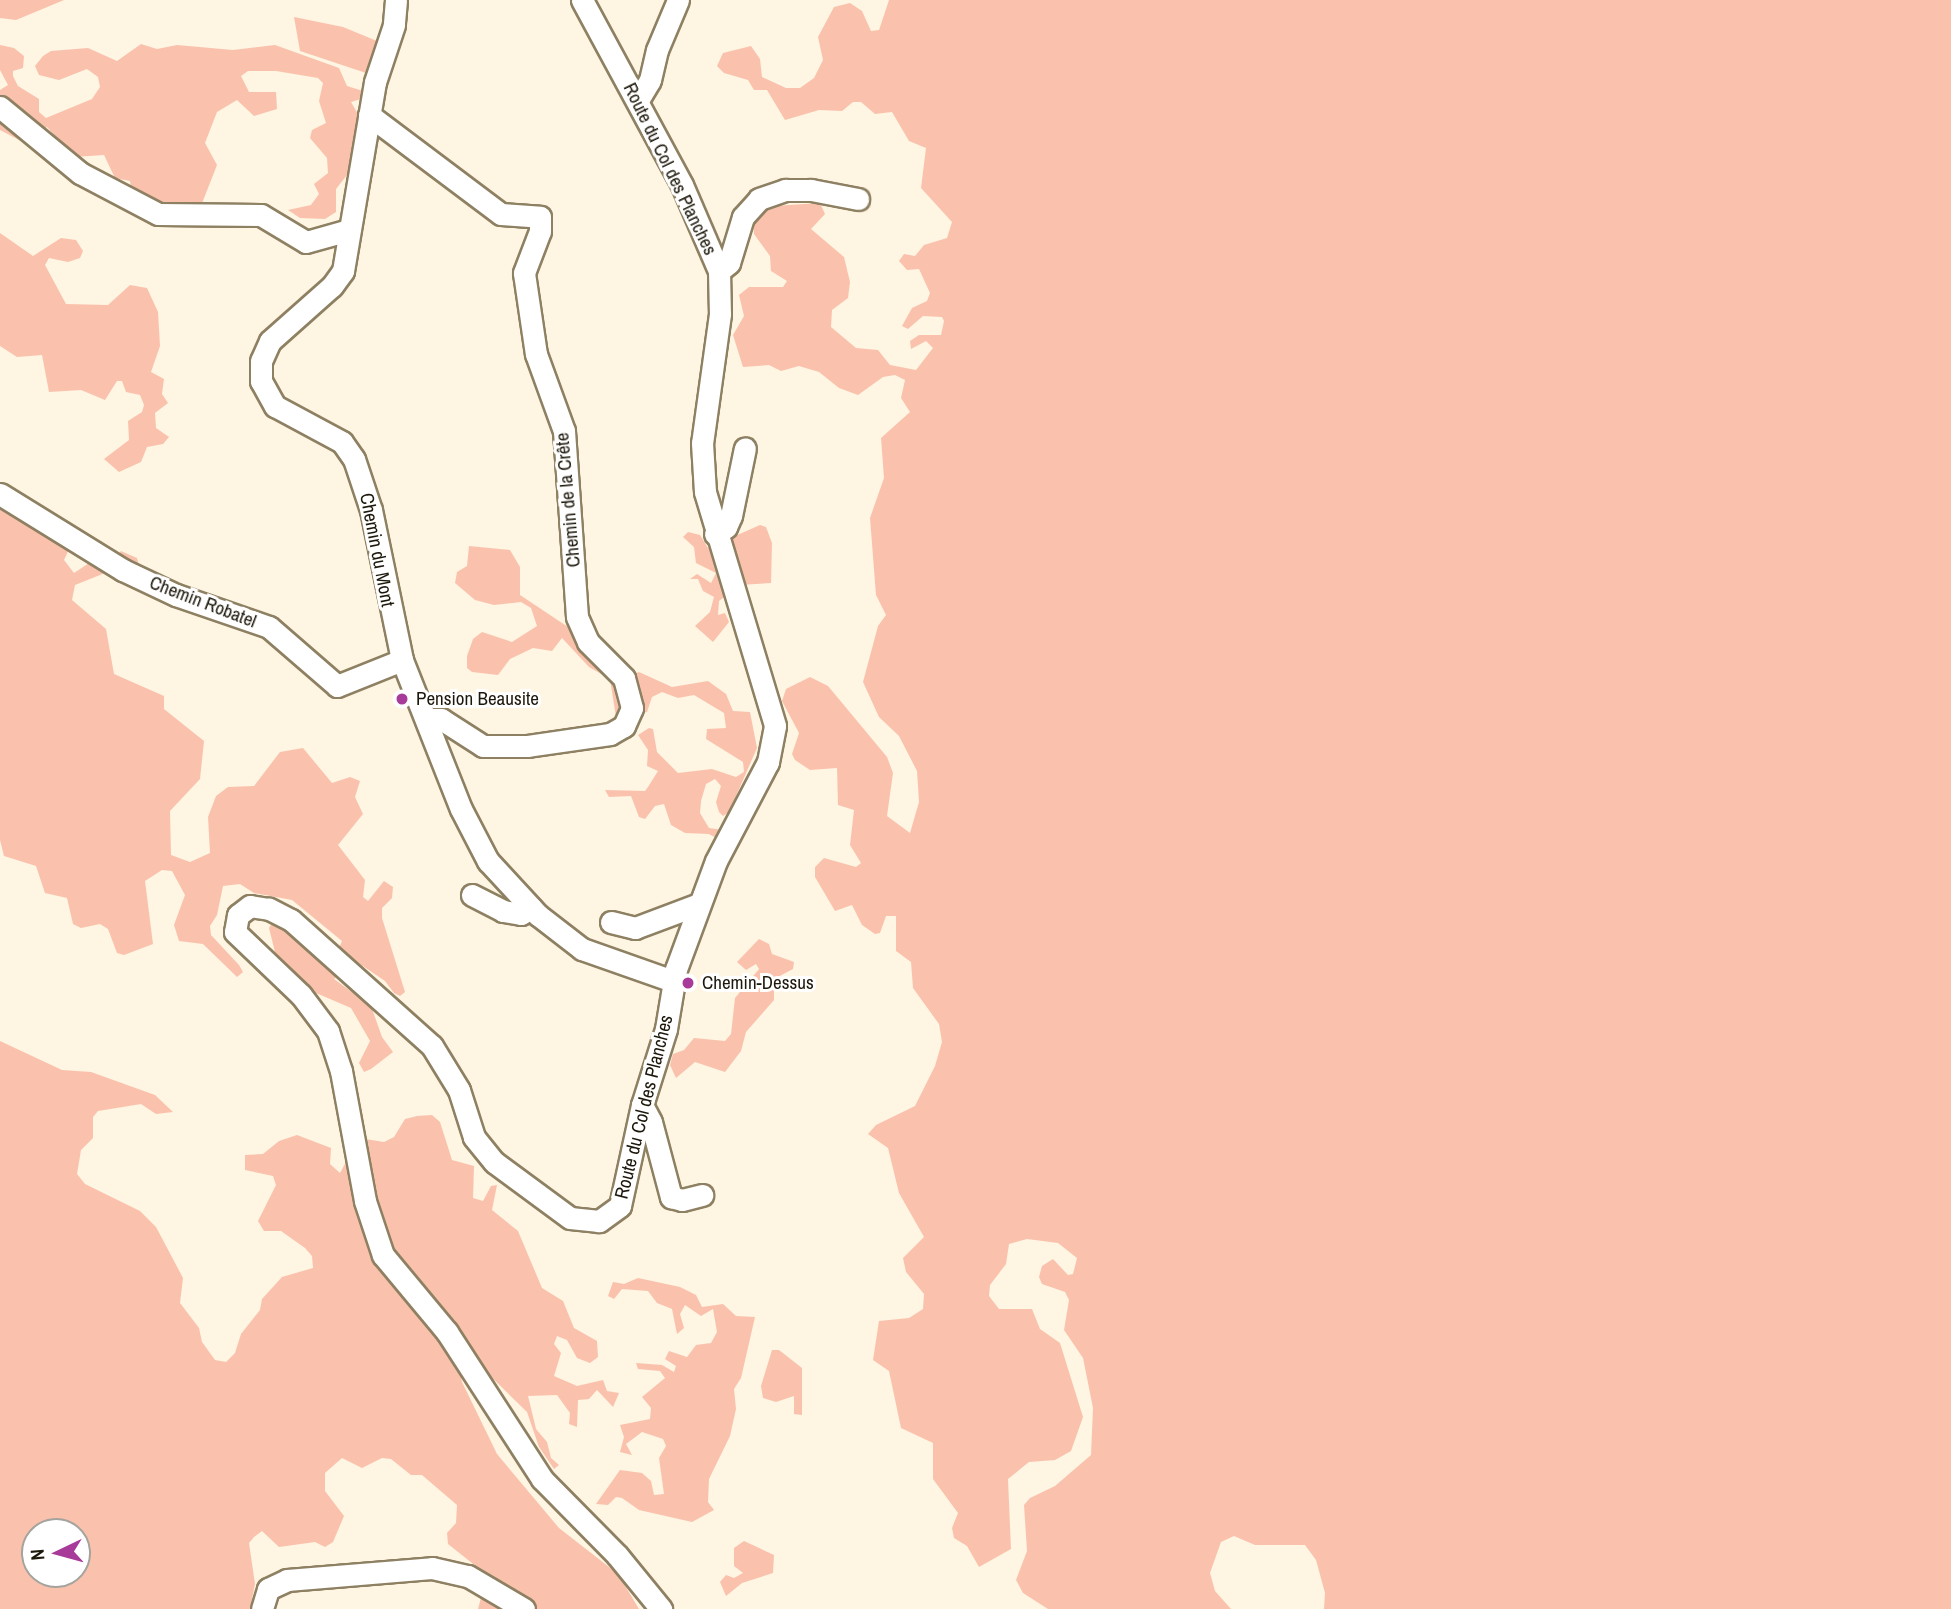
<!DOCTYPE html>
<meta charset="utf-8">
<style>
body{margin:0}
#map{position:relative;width:1951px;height:1609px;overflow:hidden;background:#fef5e2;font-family:"Archivo Narrow",sans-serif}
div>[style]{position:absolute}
.green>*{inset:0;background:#fac2ad}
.roads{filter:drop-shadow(2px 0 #8e8062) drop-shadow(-2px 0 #8e8062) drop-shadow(0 2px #8e8062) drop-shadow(0 -2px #8e8062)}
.minor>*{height:21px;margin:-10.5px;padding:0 10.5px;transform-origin:10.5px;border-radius:10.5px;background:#fff}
.dots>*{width:19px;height:19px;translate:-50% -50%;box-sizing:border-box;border:4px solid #fff;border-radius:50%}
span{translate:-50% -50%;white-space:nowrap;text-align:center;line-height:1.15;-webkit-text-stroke:6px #fff;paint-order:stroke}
.street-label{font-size:19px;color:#1d180c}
.poi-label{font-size:19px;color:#1d180c}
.left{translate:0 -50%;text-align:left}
.north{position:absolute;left:21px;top:1518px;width:70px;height:70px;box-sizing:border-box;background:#fff;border:2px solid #a5a39e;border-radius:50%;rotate:265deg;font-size:19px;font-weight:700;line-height:28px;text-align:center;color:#1d180c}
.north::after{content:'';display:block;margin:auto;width:24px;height:32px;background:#a83b9a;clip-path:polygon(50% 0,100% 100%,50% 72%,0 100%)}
</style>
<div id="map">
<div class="green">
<div style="clip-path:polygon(0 0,64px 0,16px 20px,0 18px)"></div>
<div style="clip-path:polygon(889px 0,1951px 0,1951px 1609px,1324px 1609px,1325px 1593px,1316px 1560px,1305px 1545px,1255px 1545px,1234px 1536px,1221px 1542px,1210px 1573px,1215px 1591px,1231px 1609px,1048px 1609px,1023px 1593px,1016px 1580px,1027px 1551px,1024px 1505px,1030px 1498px,1055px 1486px,1091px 1455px,1093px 1408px,1083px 1358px,1064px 1330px,1069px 1300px,1065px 1292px,1042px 1284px,1039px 1277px,1042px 1266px,1053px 1259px,1068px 1275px,1073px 1274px,1077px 1258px,1058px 1243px,1027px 1239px,1009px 1244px,1006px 1264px,990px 1285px,989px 1296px,999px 1309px,1032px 1309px,1040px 1329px,1060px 1343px,1083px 1417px,1071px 1451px,1055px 1460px,1029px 1462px,1008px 1479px,1011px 1549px,979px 1567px,967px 1546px,954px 1538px,952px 1528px,958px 1513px,933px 1479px,933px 1443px,901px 1428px,889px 1371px,873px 1360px,879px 1321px,909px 1318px,923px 1309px,924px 1294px,906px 1272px,903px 1258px,924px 1237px,899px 1193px,888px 1148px,868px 1134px,876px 1125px,915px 1106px,935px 1066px,942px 1042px,939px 1024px,913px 988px,911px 962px,896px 951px,896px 916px,886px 916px,880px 933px,875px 934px,862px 925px,852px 905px,835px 911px,815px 877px,815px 867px,824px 858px,856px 867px,861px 863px,850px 845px,854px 810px,838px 805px,837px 768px,810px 770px,795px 760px,792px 754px,799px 733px,782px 701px,786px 689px,810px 677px,828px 686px,887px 757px,893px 773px,887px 816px,910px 833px,919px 802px,917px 771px,899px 736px,879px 717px,863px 682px,878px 626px,886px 615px,876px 595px,870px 518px,884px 478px,881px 438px,910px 412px,901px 398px,905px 380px,895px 375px,883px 377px,858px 395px,839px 388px,819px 372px,799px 366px,781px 371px,769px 365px,743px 367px,733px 335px,744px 316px,739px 295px,749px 287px,783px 287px,787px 281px,771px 271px,770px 256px,754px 234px,753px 218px,759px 207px,820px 203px,825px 214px,811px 229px,844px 257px,850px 282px,848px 298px,832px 310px,831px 327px,856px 348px,878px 350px,890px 365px,916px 370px,933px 348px,926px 341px,911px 349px,910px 341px,919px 335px,941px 335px,944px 321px,942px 317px,923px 316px,908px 329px,902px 326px,912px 308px,927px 301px,930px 293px,919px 269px,907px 270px,899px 261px,904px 254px,915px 256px,924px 245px,947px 238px,952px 222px,921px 188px,926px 148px,909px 141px,892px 112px,875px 114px,861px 102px,853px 102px,842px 111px,819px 110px,785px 120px,767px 90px,754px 90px,748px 80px,724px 73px,717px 66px,723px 53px,751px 46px,760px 59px,762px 77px,786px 88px,800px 88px,814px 78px,823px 60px,818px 37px,834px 7px,850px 3px,862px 11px,871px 31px,879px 30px)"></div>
<div style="clip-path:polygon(294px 17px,343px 27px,377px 41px,366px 73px,300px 51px)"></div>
<div style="clip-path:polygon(141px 44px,157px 49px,177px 45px,233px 50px,275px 45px,339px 68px,347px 86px,363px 91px,361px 99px,351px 102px,359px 116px,356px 147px,347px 175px,336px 189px,336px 212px,325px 219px,300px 218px,288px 210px,311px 205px,319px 194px,314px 184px,328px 173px,327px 158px,310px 138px,312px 130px,326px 123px,319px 101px,323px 83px,318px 78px,276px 71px,248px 71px,241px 76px,249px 92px,276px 92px,277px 109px,254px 116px,237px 100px,217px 112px,205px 143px,217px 165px,197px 216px,150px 224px,135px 211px,130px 181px,115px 178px,104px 155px,74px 157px,47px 127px,21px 141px,0 130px,0 90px,8px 85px,0 70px,0 45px,14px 48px,24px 56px,23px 68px,13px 71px,13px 76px,18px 86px,39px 99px,39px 112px,46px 118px,92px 99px,100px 87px,98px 77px,87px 69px,59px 80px,39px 75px,35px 66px,43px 56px,51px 51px,88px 48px,117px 61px)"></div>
<div style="clip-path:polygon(0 233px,33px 256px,61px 238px,76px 240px,83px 251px,80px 258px,68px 262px,49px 258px,45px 265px,66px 304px,108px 305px,130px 285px,147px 288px,158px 312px,160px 346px,151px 372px,164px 379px,162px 394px,168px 403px,155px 413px,156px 428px,169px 437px,163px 444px,147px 447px,141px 462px,119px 472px,104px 459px,129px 440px,128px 421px,142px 412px,144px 405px,140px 395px,126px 392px,122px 381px,117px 381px,105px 400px,81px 390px,49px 392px,42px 355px,17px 357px,0 346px)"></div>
<div style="clip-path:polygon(0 506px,49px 531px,54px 542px,71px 545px,64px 560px,74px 573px,92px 561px,113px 560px,121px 551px,137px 558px,140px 569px,110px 571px,75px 585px,72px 600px,106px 629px,114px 674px,164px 696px,164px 709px,204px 741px,200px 779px,170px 811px,171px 855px,190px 862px,210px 853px,208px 817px,216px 796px,228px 787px,254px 786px,280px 752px,303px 748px,332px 783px,350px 777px,360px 781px,355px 797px,363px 814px,338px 845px,365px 880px,363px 897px,368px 901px,384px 881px,393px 887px,392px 898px,382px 908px,382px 918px,405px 992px,400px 996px,394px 993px,385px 981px,354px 960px,334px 979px,371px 1006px,382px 1037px,393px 1052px,371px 1069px,364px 1072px,359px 1063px,370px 1041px,351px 1008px,316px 993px,275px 952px,269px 928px,272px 923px,311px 949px,322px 964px,335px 957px,342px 941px,292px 900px,254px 893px,240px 884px,223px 886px,217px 915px,210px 926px,211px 935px,239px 965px,243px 972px,237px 977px,203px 944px,179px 941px,174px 925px,185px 895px,172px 871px,162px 870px,145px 881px,153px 944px,124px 955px,117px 953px,108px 929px,100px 924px,81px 928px,73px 924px,67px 898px,45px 893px,36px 866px,4px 856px,0 840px)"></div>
<div style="clip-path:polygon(760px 525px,766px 527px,772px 543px,771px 583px,739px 585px,719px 601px,718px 615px,725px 613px,729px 622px,713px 642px,695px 626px,710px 612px,714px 597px,703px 591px,698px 579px,690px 579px,697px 574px,711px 583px,716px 573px,696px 563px,694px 547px,683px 537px,688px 532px,700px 535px,708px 548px)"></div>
<div style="clip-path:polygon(469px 546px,510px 550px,520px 567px,520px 595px,568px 627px,585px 650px,629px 676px,639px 672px,672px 687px,708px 681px,726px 694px,733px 711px,750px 712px,757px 748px,729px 812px,723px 816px,719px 812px,716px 802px,721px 786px,715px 779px,706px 784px,701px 801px,700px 813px,709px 828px,723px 830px,718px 839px,709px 834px,685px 833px,671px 825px,664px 804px,655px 806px,645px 819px,639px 817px,631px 796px,609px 797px,605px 790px,645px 791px,648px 787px,658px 771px,647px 766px,648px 750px,638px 735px,649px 728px,653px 729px,657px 752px,678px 773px,712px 769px,736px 777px,744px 772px,743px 762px,706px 739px,707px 729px,726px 728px,724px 713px,694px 695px,678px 698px,662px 692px,652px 697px,647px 712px,616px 717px,610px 679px,589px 667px,562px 638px,552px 651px,533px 648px,510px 659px,498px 675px,472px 672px,467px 668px,467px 656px,473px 639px,482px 632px,512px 642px,537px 626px,531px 608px,521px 602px,494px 605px,475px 600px,455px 583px,457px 572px,467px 566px)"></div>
<div style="clip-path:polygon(759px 939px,769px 944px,772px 954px,794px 962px,793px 969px,774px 979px,774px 1000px,746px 1032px,741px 1051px,725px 1072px,695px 1062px,676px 1078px,670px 1065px,673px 1054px,684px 1050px,694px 1038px,725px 1041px,731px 1034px,735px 998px,759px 969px,756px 964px,746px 970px,737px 962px)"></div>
<div style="clip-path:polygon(evenodd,0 1041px,62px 1070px,91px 1072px,155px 1095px,173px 1112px,156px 1114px,141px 1104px,98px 1111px,93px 1117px,93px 1138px,81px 1150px,77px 1174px,85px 1184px,140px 1211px,156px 1227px,183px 1278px,180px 1303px,199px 1328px,202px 1342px,215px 1360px,226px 1362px,235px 1353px,241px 1334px,260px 1310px,262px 1299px,282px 1277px,313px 1268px,312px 1256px,305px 1248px,281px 1231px,264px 1231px,258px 1221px,276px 1185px,273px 1176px,245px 1170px,245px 1155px,263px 1154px,279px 1141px,297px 1135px,331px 1148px,330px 1164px,340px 1173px,359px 1138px,384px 1142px,394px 1137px,405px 1119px,417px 1116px,432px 1115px,440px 1122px,452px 1160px,474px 1166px,473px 1198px,483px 1201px,491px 1186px,497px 1185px,492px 1210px,518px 1231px,542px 1288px,563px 1301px,574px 1328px,597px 1341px,598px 1357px,590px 1363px,577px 1358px,567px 1340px,557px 1336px,554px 1344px,561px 1353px,554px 1376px,577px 1386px,603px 1380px,607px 1391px,619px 1393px,613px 1407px,597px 1390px,589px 1399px,578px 1400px,577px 1427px,569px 1424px,570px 1413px,557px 1395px,528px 1396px,536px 1429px,547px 1442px,551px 1458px,559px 1465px,554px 1469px,539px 1447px,527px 1412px,480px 1366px,460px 1373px,462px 1382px,497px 1454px,559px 1528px,618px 1574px,639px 1609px,478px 1609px,487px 1575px,448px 1544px,447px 1533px,456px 1523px,457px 1505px,422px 1475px,411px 1475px,391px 1459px,382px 1458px,362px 1468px,342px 1458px,325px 1473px,325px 1491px,344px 1516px,333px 1542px,325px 1547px,315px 1542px,279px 1547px,262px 1531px,254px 1537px,249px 1543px,255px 1584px,250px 1609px,0 1609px,0 1041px,35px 1532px,77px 1532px,77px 1574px,35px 1574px,35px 1532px)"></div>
<div style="clip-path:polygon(638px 1278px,680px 1287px,696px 1295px,702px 1307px,723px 1304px,736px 1316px,755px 1317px,741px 1378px,734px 1389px,736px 1409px,730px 1436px,709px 1479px,708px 1502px,714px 1510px,692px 1522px,639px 1510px,622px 1498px,616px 1497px,608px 1505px,596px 1504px,620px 1470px,642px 1473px,651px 1481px,654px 1495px,664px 1494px,659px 1458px,666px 1446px,663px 1439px,642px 1432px,626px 1444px,632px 1455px,620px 1452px,624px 1437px,620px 1425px,650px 1419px,651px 1408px,642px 1397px,665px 1378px,660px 1371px,638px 1369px,636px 1363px,662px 1365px,674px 1372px,676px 1366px,665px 1359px,669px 1351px,687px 1357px,696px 1345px,711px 1343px,717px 1332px,713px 1309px,701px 1316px,685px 1305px,680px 1314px,684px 1328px,677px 1334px,672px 1309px,657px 1303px,648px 1291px,622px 1289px,614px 1299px,608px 1296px,613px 1282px,624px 1284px)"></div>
<div style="clip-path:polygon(772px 1350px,779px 1350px,802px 1368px,802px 1415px,794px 1414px,794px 1396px,776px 1402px,763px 1398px,761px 1386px)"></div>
<div style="clip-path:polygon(744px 1541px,774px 1555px,773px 1573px,742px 1583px,726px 1596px,720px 1582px,726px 1575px,734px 1578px,743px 1573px,734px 1566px,734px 1548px)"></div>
</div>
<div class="roads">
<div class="minor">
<div style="left:396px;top:0;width:25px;rotate:95deg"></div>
<div style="left:394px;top:25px;width:60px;rotate:108.4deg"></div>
<div style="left:375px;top:82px;width:192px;rotate:99.6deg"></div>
<div style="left:343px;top:271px;width:19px;rotate:126deg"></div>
<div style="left:332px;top:286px;width:83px;rotate:138.4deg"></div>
<div style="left:270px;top:341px;width:22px;rotate:114deg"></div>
<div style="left:261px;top:361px;width:20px;rotate:90deg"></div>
<div style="left:261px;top:381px;width:29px;rotate:61deg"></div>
<div style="left:275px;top:406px;width:76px;rotate:28.2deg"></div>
<div style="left:342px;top:442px;width:21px;rotate:55deg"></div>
<div style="left:354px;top:459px;width:54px;rotate:71.6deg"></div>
<div style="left:371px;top:510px;width:153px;rotate:78.3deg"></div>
<div style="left:402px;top:660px;width:160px;rotate:68.4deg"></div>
<div style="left:461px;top:809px;width:59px;rotate:62.6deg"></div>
<div style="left:488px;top:861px;width:74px;rotate:47.2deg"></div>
<div style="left:538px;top:915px;width:56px;rotate:37.7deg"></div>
<div style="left:582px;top:949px;width:96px;rotate:19.4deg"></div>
<div style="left:582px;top:0;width:210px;rotate:61.6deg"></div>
<div style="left:682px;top:185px;width:94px;rotate:66.7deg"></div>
<div style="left:719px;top:271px;width:43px;rotate:88.7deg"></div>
<div style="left:720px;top:314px;width:130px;rotate:97.9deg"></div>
<div style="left:702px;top:443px;width:49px;rotate:86.5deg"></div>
<div style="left:705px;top:492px;width:244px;rotate:73.3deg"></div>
<div style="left:775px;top:726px;width:37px;rotate:101deg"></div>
<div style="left:768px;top:762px;width:112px;rotate:117.7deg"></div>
<div style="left:716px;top:861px;width:115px;rotate:110.3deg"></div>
<div style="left:676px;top:969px;width:61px;rotate:99.5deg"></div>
<div style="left:666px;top:1029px;width:80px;rotate:107.5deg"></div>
<div style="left:642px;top:1105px;width:103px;rotate:102.3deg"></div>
<div style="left:620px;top:1206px;width:26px;rotate:144deg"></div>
<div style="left:599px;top:1221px;width:29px;rotate:-174deg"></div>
<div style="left:570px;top:1218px;width:94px;rotate:-143.6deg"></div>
<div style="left:494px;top:1162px;width:32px;rotate:-129deg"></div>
<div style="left:474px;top:1137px;width:49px;rotate:-107.7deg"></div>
<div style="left:459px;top:1090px;width:52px;rotate:-121.5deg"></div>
<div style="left:432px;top:1046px;width:189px;rotate:-138.2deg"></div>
<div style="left:291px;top:920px;width:25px;rotate:-153deg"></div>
<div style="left:269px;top:909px;width:19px;rotate:-171deg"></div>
<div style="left:250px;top:906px;width:15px;rotate:143deg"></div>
<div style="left:238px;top:915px;width:17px;rotate:100deg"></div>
<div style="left:235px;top:932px;width:91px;rotate:43.7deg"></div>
<div style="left:301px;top:995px;width:45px;rotate:53.1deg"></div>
<div style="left:328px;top:1031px;width:42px;rotate:72deg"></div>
<div style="left:341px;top:1071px;width:132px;rotate:79.5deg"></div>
<div style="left:365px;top:1201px;width:57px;rotate:71.6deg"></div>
<div style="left:383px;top:1255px;width:100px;rotate:50.3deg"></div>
<div style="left:447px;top:1332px;width:175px;rotate:57.1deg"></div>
<div style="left:542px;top:1479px;width:107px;rotate:45.4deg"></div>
<div style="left:617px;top:1555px;width:70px;rotate:50.8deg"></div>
<div style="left:638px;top:100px;width:23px;rotate:-59deg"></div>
<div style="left:650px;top:80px;width:31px;rotate:-77deg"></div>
<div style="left:657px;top:50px;width:54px;rotate:-67.2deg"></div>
<div style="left:0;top:107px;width:104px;rotate:39.5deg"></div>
<div style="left:80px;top:173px;width:88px;rotate:27.7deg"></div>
<div style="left:158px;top:214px;width:103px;rotate:0.6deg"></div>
<div style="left:261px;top:215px;width:52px;rotate:31deg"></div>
<div style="left:306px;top:242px;width:45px;rotate:-15.6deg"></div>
<div style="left:369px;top:115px;width:165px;rotate:36.9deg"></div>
<div style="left:501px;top:214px;width:39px;rotate:4deg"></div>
<div style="left:540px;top:217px;width:14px;rotate:90deg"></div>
<div style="left:540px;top:231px;width:45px;rotate:110.9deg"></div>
<div style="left:524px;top:273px;width:82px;rotate:81.6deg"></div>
<div style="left:536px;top:354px;width:82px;rotate:70deg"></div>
<div style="left:564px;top:431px;width:186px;rotate:86deg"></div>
<div style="left:577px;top:617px;width:27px;rotate:66deg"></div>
<div style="left:588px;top:642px;width:51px;rotate:45deg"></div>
<div style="left:624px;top:678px;width:31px;rotate:75deg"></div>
<div style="left:632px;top:708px;width:20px;rotate:114deg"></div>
<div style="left:624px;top:726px;width:16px;rotate:150deg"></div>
<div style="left:610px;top:734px;width:83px;rotate:171.7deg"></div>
<div style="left:528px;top:746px;width:45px;rotate:180deg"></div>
<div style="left:483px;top:746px;width:50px;rotate:-147.3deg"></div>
<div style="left:441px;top:719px;width:13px;rotate:180deg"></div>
<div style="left:719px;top:271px;width:13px;rotate:-39deg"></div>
<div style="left:729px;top:263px;width:48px;rotate:-73.1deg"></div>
<div style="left:743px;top:217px;width:24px;rotate:-48deg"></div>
<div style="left:759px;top:199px;width:28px;rotate:-19deg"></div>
<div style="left:785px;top:190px;width:26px"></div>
<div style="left:811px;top:190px;width:48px;rotate:10.8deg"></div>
<div style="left:0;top:494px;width:145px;rotate:31.7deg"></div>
<div style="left:123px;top:570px;width:59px;rotate:25.3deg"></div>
<div style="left:176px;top:595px;width:98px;rotate:19deg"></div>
<div style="left:269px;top:627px;width:90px;rotate:40.9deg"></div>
<div style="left:337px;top:686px;width:70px;rotate:-21.8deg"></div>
<div style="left:715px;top:534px;width:13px;rotate:-32deg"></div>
<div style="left:726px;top:527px;width:12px;rotate:-66deg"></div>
<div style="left:731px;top:516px;width:69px;rotate:-78.4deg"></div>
<div style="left:472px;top:895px;width:35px;rotate:27deg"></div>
<div style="left:503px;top:911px;width:18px;rotate:9deg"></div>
<div style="left:521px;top:914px;width:12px;rotate:-31deg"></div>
<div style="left:611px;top:922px;width:25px;rotate:14deg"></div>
<div style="left:635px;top:928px;width:68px;rotate:-20.6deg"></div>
<div style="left:642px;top:1105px;width:19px;rotate:62deg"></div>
<div style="left:651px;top:1122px;width:78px;rotate:75.1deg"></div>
<div style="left:671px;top:1197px;width:11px;rotate:15deg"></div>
<div style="left:682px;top:1200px;width:21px;rotate:-14deg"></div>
<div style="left:262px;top:1609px;width:21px;rotate:-73deg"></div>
<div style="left:268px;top:1589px;width:21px;rotate:-25deg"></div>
<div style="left:287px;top:1580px;width:145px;rotate:-4.7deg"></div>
<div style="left:432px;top:1568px;width:37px;rotate:13deg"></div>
<div style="left:468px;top:1576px;width:65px;rotate:30.5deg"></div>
</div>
</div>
<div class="dots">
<div style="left:402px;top:699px;background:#a83b9a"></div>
<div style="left:688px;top:983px;background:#a83b9a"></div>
</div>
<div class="street-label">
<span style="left:670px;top:169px;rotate:64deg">Route du Col des Planches</span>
<span style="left:568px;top:500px;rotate:-95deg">Chemin de la Crête</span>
<span style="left:377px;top:550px;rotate:79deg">Chemin du Mont</span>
<span style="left:203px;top:602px;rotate:21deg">Chemin Robatel</span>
<span style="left:644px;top:1107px;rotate:-76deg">Route du Col des Planches</span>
</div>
<div class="poi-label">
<span class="left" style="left:416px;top:699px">Pension Beausite</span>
<span class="left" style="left:702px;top:983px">Chemin-Dessus</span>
</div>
<div class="north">N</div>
</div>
